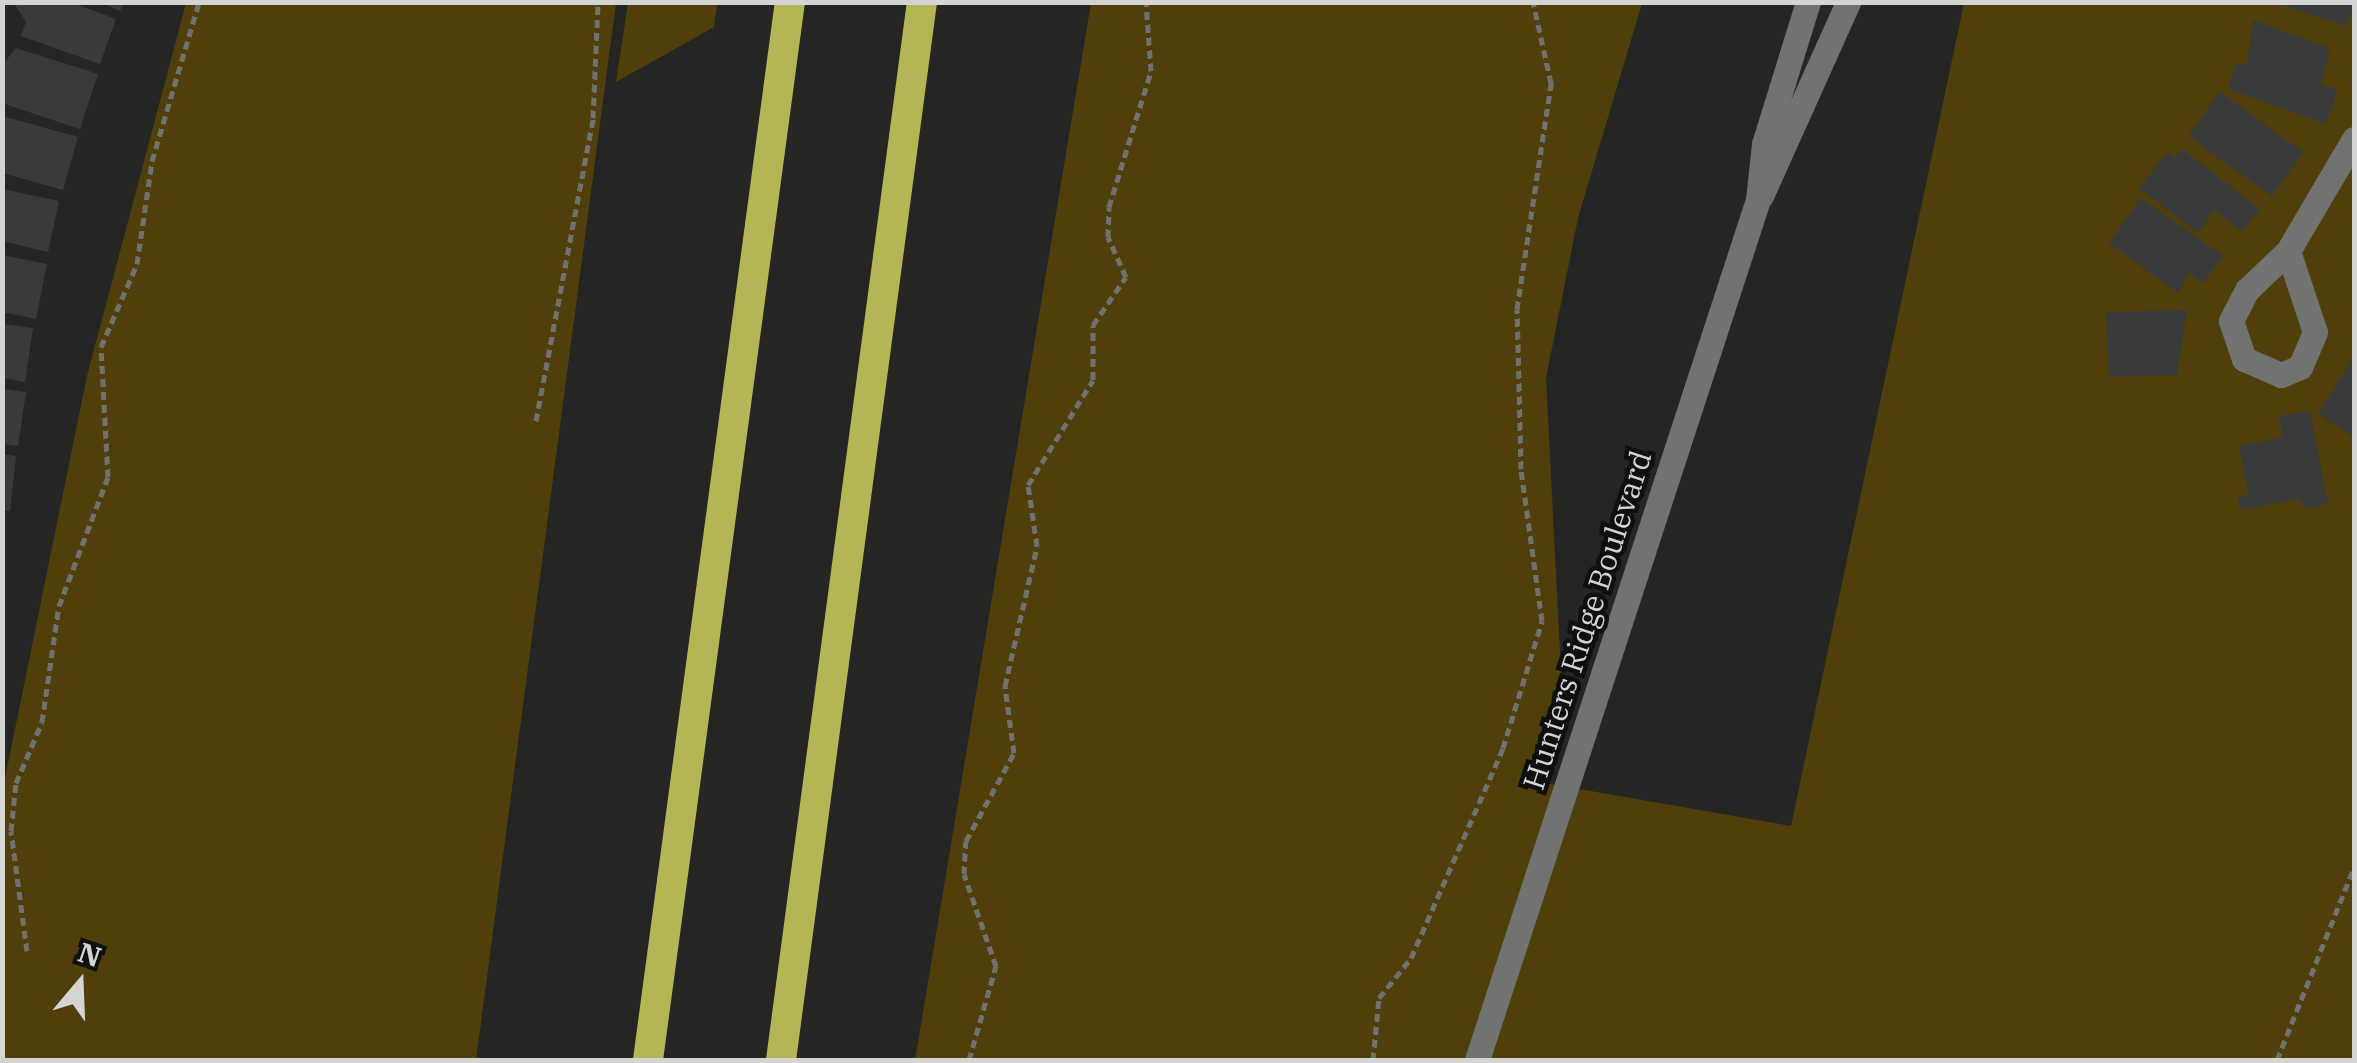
<!DOCTYPE html>
<style>
body{margin:0}
#map{position:relative;width:2357px;height:1063px;overflow:hidden;background:#252624;font-family:"IBM Plex Serif",serif}
div>[style]{position:absolute}
.green>*{inset:0;background:#513f0b}
.building>*{inset:0;background:#393b3a;transform-origin:0 0}
.path>*{height:5px;margin-top:-2.5px;transform-origin:0;background:repeating-linear-gradient(90deg,#717270 0 8px,transparent 0 13px)}
.minor>*{height:25px;margin:-12.5px;padding:0 12.5px;transform-origin:12.5px;border-radius:12.5px;background:#717370}
.highway>*{height:30px;margin:-15px;padding:0 15px;transform-origin:15px;border-radius:15px;background:#b4b656}
span{translate:-50% -50%;white-space:nowrap;text-align:center;line-height:1.15;-webkit-text-stroke:9px #0e0f0e;paint-order:stroke}
.street-label{font-size:30px;color:#d4d4d3}
.frame{position:absolute;inset:0;border:5px solid #d4d4d3;pointer-events:none}
.north{position:absolute;left:30px;top:933px;width:100px;height:100px;-webkit-text-stroke:8px #0e0f0e;paint-order:stroke;rotate:19deg;font-size:28px;font-weight:700;line-height:40px;text-align:center;color:#d4d4d3}
.north::after{content:'';display:block;margin:auto;width:35px;height:45px;background:#d4d4d3;clip-path:polygon(50% 0,100% 100%,50% 72%,0 100%)}
</style>
<div id="map">
<div class="green">
<div style="clip-path:polygon(186px 3px,616px 3px,476px 1060px,3px 1060px,3px 788px,87px 376px)"></div>
<div style="clip-path:polygon(628px 3px,717px 3px,714px 27px,616px 82px)"></div>
<div style="clip-path:polygon(1091px 3px,1642px 3px,1578px 218px,1546px 378px,1561px 671px,1533px 781px,1791px 826px,1964px 3px,2354px 3px,2354px 1060px,915px 1060px)"></div>
</div>
<div class="building">
<div style="clip-path:polygon(13px 2px,70px 2px,116px 19px,100px 64px,21px 36px,26px 22px)"></div>
<div style="clip-path:polygon(99px 2px,124px 2px,120px 11px)"></div>
<div style="clip-path:polygon(2270px 2px,2354px 2px,2347px 26px)"></div>
<div style="clip-path:polygon(2253px 20px,2330px 48px,2321px 84px,2338px 90px,2326px 124px,2228px 89px,2237px 63px,2247px 66px)"></div>
<div style="clip-path:polygon(16px 48px,98px 74px,80px 129px,2px 103px,2px 65px)"></div>
<div style="left:2220px;top:92px;width:103px;height:54px;rotate:36deg"></div>
<div style="clip-path:polygon(2px 116px,78px 137px,63px 190px,2px 173px)"></div>
<div style="clip-path:polygon(2182px 149px,2260px 209px,2242px 232px,2215px 210px,2198px 233px,2139px 188px,2167px 152px,2175px 158px)"></div>
<div style="clip-path:polygon(2px 189px,59px 201px,48px 252px,2px 241px)"></div>
<div style="clip-path:polygon(2141px 198px,2223px 256px,2203px 283px,2189px 273px,2178px 293px,2109px 243px)"></div>
<div style="clip-path:polygon(2px 255px,47px 264px,36px 319px,2px 312px)"></div>
<div style="clip-path:polygon(2187px 310px,2177px 375px,2109px 377px,2106px 312px)"></div>
<div style="clip-path:polygon(2px 324px,33px 328px,25px 382px,2px 378px)"></div>
<div style="clip-path:polygon(2354px 357px,2354px 437px,2318px 414px)"></div>
<div style="clip-path:polygon(2px 389px,26px 392px,18px 446px,2px 444px)"></div>
<div style="clip-path:polygon(2310px 411px,2328px 504px,2303px 509px,2301px 499px,2240px 510px,2238px 496px,2248px 494px,2239px 446px,2283px 437px,2279px 416px)"></div>
<div style="clip-path:polygon(2px 454px,16px 456px,10px 511px,2px 510px)"></div>
</div>
<div class="path">
<div style="left:536px;top:421px;width:308px;rotate:-79.3deg"></div>
<div style="left:593px;top:118px;width:116px;rotate:-87.5deg"></div>
<div style="left:27px;top:951px;width:121px;rotate:-97.6deg"></div>
<div style="left:11px;top:831px;width:48px;rotate:-84.1deg"></div>
<div style="left:16px;top:783px;width:66px;rotate:-66.9deg"></div>
<div style="left:42px;top:722px;width:117px;rotate:-81.7deg"></div>
<div style="left:59px;top:606px;width:138px;rotate:-69.2deg"></div>
<div style="left:108px;top:477px;width:130px;rotate:-93.1deg"></div>
<div style="left:101px;top:347px;width:90px;rotate:-66.6deg"></div>
<div style="left:137px;top:264px;width:104px;rotate:-81.7deg"></div>
<div style="left:152px;top:161px;width:166px;rotate:-73.5deg"></div>
<div style="left:969px;top:1060px;width:98px;rotate:-74deg"></div>
<div style="left:996px;top:966px;width:97px;rotate:-109.2deg"></div>
<div style="left:964px;top:874px;width:33px;rotate:-87deg"></div>
<div style="left:966px;top:841px;width:100px;rotate:-61.4deg"></div>
<div style="left:1014px;top:753px;width:68px;rotate:-97.7deg"></div>
<div style="left:1005px;top:686px;width:144px;rotate:-77.1deg"></div>
<div style="left:1037px;top:546px;width:62px;rotate:-98.4deg"></div>
<div style="left:1028px;top:485px;width:123px;rotate:-58.2deg"></div>
<div style="left:1093px;top:380px;width:55px;rotate:-90deg"></div>
<div style="left:1093px;top:325px;width:58px;rotate:-55.5deg"></div>
<div style="left:1126px;top:277px;width:44px;rotate:-114.2deg"></div>
<div style="left:1108px;top:237px;width:30px;rotate:-88deg"></div>
<div style="left:1109px;top:207px;width:142px;rotate:-72.8deg"></div>
<div style="left:1151px;top:71px;width:69px;rotate:-94.1deg"></div>
<div style="left:1373px;top:1060px;width:62px;rotate:-84.5deg"></div>
<div style="left:1379px;top:998px;width:51px;rotate:-51.3deg"></div>
<div style="left:1411px;top:958px;width:229px;rotate:-66.3deg"></div>
<div style="left:1503px;top:748px;width:133px;rotate:-72.9deg"></div>
<div style="left:1542px;top:621px;width:153px;rotate:-97.9deg"></div>
<div style="left:1521px;top:469px;width:160px;rotate:-91.4deg"></div>
<div style="left:1517px;top:309px;width:229px;rotate:-81.4deg"></div>
<div style="left:1551px;top:83px;width:83px;rotate:-102.5deg"></div>
<div style="left:2277px;top:1060px;width:208px;rotate:-68.2deg"></div>
</div>
<div class="minor">
<div style="left:1761px;top:196px;width:213px;rotate:-65.8deg"></div>
<div style="left:2288px;top:251px;width:85px;rotate:71.6deg"></div>
<div style="left:2315px;top:332px;width:38px;rotate:113deg"></div>
<div style="left:2300px;top:367px;width:21px;rotate:157deg"></div>
<div style="left:2281px;top:375px;width:40px;rotate:-156.6deg"></div>
<div style="left:2244px;top:359px;width:40px;rotate:-108.9deg"></div>
<div style="left:2231px;top:321px;width:35px;rotate:-63deg"></div>
<div style="left:2247px;top:290px;width:57px;rotate:-43.6deg"></div>
<div style="left:2288px;top:251px;width:130px;rotate:-59.5deg"></div>
<div style="left:1477px;top:1060px;width:905px;rotate:-71.91deg"></div>
<div style="left:1758px;top:200px;width:56px;rotate:-83.9deg"></div>
<div style="left:1764px;top:144px;width:149px;rotate:-72.8deg"></div>
</div>
<div class="highway">
<div style="left:648px;top:1060px;width:1067px;rotate:-82.36deg"></div>
<div style="left:781px;top:1060px;width:1067px;rotate:-82.41deg"></div>
</div>
<div class="street-label">
<span style="left:1587px;top:620px;rotate:-72deg">Hunters Ridge Boulevard</span>
</div>
<div class="frame"></div>
<div class="north">N</div>
</div>
